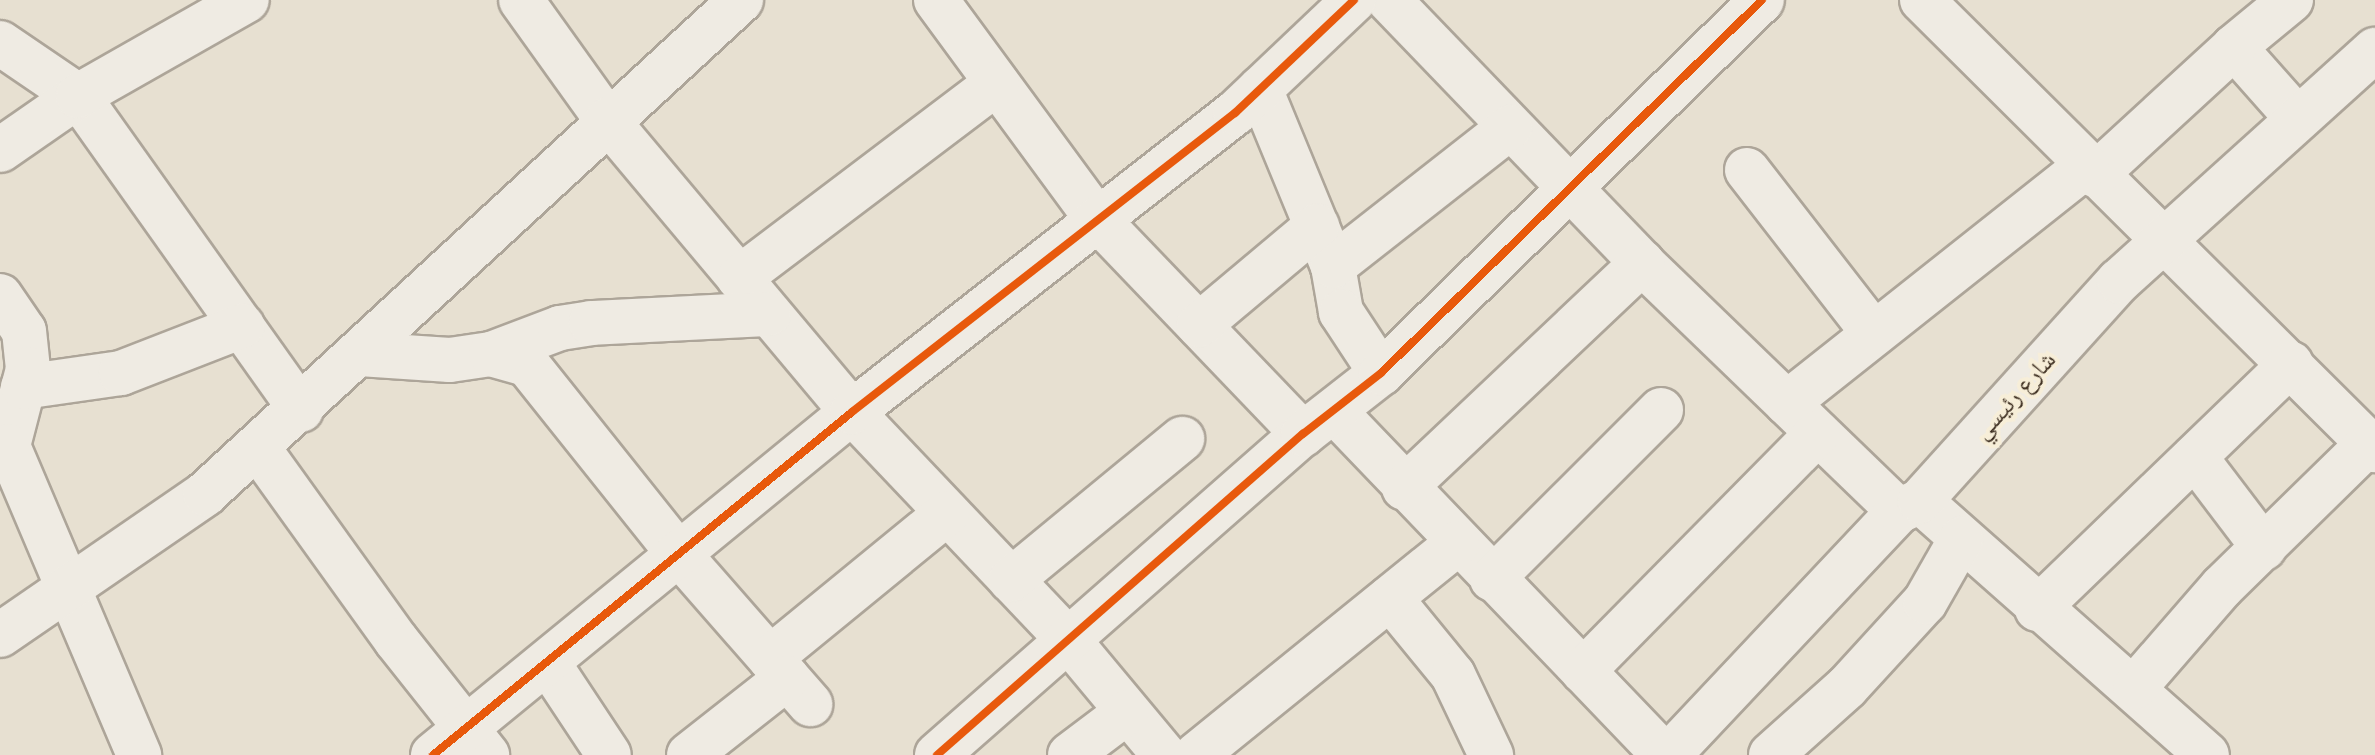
<!DOCTYPE html>
<meta charset="utf-8">
<style>
body{margin:0}
#map{position:relative;width:2375px;height:755px;overflow:hidden;background:#e7e0d1;font-family:"Times New Roman","Noto Naskh Arabic",serif}
div>[style]{position:absolute}
.roads{filter:drop-shadow(2px 0 #ada599) drop-shadow(-2px 0 #ada599) drop-shadow(0 2px #ada599) drop-shadow(0 -2px #ada599)}
.minor>*{height:44px;margin:-22px;padding:0 22px;transform-origin:22px;border-radius:22px;background:#efebe3}
.cycleway>*{height:8px;margin:-4px;padding:0 4px;transform-origin:4px;border-radius:4px;background:#e8590c}
span{translate:-50% -50%;white-space:nowrap;text-align:center;line-height:1.15;-webkit-text-stroke:8px #f7eed8;paint-order:stroke}
.street-label{font-size:24px;color:#3d2e20}
</style>
<div id="map">
<div class="roads">
<div class="minor">
<div style="left:521px;top:0;width:148px;rotate:54.4deg"></div>
<div style="left:607px;top:120px;width:381px;rotate:50deg"></div>
<div style="left:852px;top:412px;width:317px;rotate:46.5deg"></div>
<div style="left:1070px;top:642px;width:147px;rotate:50.2deg"></div>
<div style="left:936px;top:0;width:272px;rotate:53.7deg"></div>
<div style="left:1097px;top:219px;width:298px;rotate:46.2deg"></div>
<div style="left:1389px;top:0;width:365px;rotate:46.1deg"></div>
<div style="left:1642px;top:263px;width:357px;rotate:44deg"></div>
<div style="left:1922px;top:0;width:639px;rotate:44.81deg"></div>
<div style="left:2291px;top:0;width:74px;rotate:140.5deg"></div>
<div style="left:2234px;top:47px;width:95px;rotate:48.4deg"></div>
<div style="left:0;top:43px;width:94px;rotate:34.2deg"></div>
<div style="left:78px;top:96px;width:385px;rotate:54.6deg"></div>
<div style="left:1260px;top:89px;width:191px;rotate:67.6deg"></div>
<div style="left:1333px;top:266px;width:47px;rotate:80.1deg"></div>
<div style="left:1341px;top:312px;width:73px;rotate:56.7deg"></div>
<div style="left:0;top:150px;width:95px;rotate:-34.7deg"></div>
<div style="left:78px;top:96px;width:194px;rotate:-29.6deg"></div>
<div style="left:1747px;top:170px;width:207px;rotate:52.2deg"></div>
<div style="left:2095px;top:175px;width:189px;rotate:-42.6deg"></div>
<div style="left:1333px;top:266px;width:225px;rotate:-38.1deg"></div>
<div style="left:739px;top:278px;width:323px;rotate:-37.1deg"></div>
<div style="left:0;top:296px;width:42px;rotate:55.6deg"></div>
<div style="left:24px;top:331px;width:38px;rotate:84deg"></div>
<div style="left:28px;top:369px;width:80px;rotate:104.6deg"></div>
<div style="left:8px;top:446px;width:336px;rotate:67deg"></div>
<div style="left:1199px;top:325px;width:154px;rotate:-40deg"></div>
<div style="left:360px;top:354px;width:90px;rotate:3.8deg"></div>
<div style="left:450px;top:360px;width:41px;rotate:-8.3deg"></div>
<div style="left:491px;top:354px;width:37px;rotate:16deg"></div>
<div style="left:527px;top:364px;width:242px;rotate:51.4deg"></div>
<div style="left:678px;top:553px;width:201px;rotate:48.8deg"></div>
<div style="left:491px;top:354px;width:74px;rotate:-20.6deg"></div>
<div style="left:560px;top:328px;width:31px;rotate:-9deg"></div>
<div style="left:591px;top:323px;width:178px;rotate:-2.9deg"></div>
<div style="left:23px;top:387px;width:99px;rotate:-8.1deg"></div>
<div style="left:121px;top:373px;width:130px;rotate:-21.2deg"></div>
<div style="left:1787px;top:403px;width:382px;rotate:-38.4deg"></div>
<div style="left:1335px;top:412px;width:475px;rotate:46.2deg"></div>
<div style="left:258px;top:448px;width:236px;rotate:54.3deg"></div>
<div style="left:396px;top:640px;width:147px;rotate:51.6deg"></div>
<div style="left:2195px;top:457px;width:114px;rotate:52.8deg"></div>
<div style="left:1404px;top:488px;width:328px;rotate:-43.4deg"></div>
<div style="left:1920px;top:501px;width:383px;rotate:41.5deg"></div>
<div style="left:1492px;top:579px;width:239px;rotate:-45deg"></div>
<div style="left:1011px;top:580px;width:222px;rotate:-39.5deg"></div>
<div style="left:1390px;top:598px;width:99px;rotate:50.7deg"></div>
<div style="left:1453px;top:675px;width:89px;rotate:64.6deg"></div>
<div style="left:2037px;top:609px;width:353px;rotate:-44deg"></div>
<div style="left:0;top:635px;width:249px;rotate:-34.5deg"></div>
<div style="left:205px;top:494px;width:729px;rotate:-42.66deg"></div>
<div style="left:770px;top:658px;width:229px;rotate:-39.3deg"></div>
<div style="left:548px;top:663px;width:110px;rotate:56.5deg"></div>
<div style="left:1583px;top:671px;width:334px;rotate:-45.4deg"></div>
<div style="left:2135px;top:687px;width:133px;rotate:-49deg"></div>
<div style="left:2222px;top:587px;width:206px;rotate:-44.4deg"></div>
<div style="left:433px;top:755px;width:541px;rotate:-39.3deg"></div>
<div style="left:852px;top:412px;width:486px;rotate:-38deg"></div>
<div style="left:1235px;top:113px;width:164px;rotate:-43.5deg"></div>
<div style="left:689px;top:755px;width:125px;rotate:-38.2deg"></div>
<div style="left:937px;top:755px;width:487px;rotate:-41.3deg"></div>
<div style="left:1303px;top:434px;width:99px;rotate:-38deg"></div>
<div style="left:1381px;top:373px;width:533px;rotate:-44.39deg"></div>
<div style="left:1070px;top:755px;width:71px;rotate:-37deg"></div>
<div style="left:1196px;top:755px;width:336px;rotate:-39deg"></div>
<div style="left:1669px;top:755px;width:335px;rotate:-46.7deg"></div>
<div style="left:1899px;top:511px;width:23px;rotate:-25deg"></div>
<div style="left:1920px;top:501px;width:297px;rotate:-47.9deg"></div>
<div style="left:2119px;top:281px;width:345px;rotate:-42.1deg"></div>
<div style="left:1771px;top:755px;width:102px;rotate:-41.8deg"></div>
<div style="left:1847px;top:687px;width:115px;rotate:-47.5deg"></div>
<div style="left:1925px;top:602px;width:73px;rotate:-60.3deg"></div>
</div>
</div>
<div class="cycleway">
<div style="left:433px;top:755px;width:541px;rotate:-39.3deg"></div>
<div style="left:852px;top:412px;width:486px;rotate:-38deg"></div>
<div style="left:1235px;top:113px;width:164px;rotate:-43.5deg"></div>
<div style="left:937px;top:755px;width:487px;rotate:-41.3deg"></div>
<div style="left:1303px;top:434px;width:99px;rotate:-38deg"></div>
<div style="left:1381px;top:373px;width:533px;rotate:-44.39deg"></div>
</div>
<div class="street-label">
<span style="left:2015px;top:396px;rotate:-48deg">شارع رئيسي</span>
</div>
</div>
